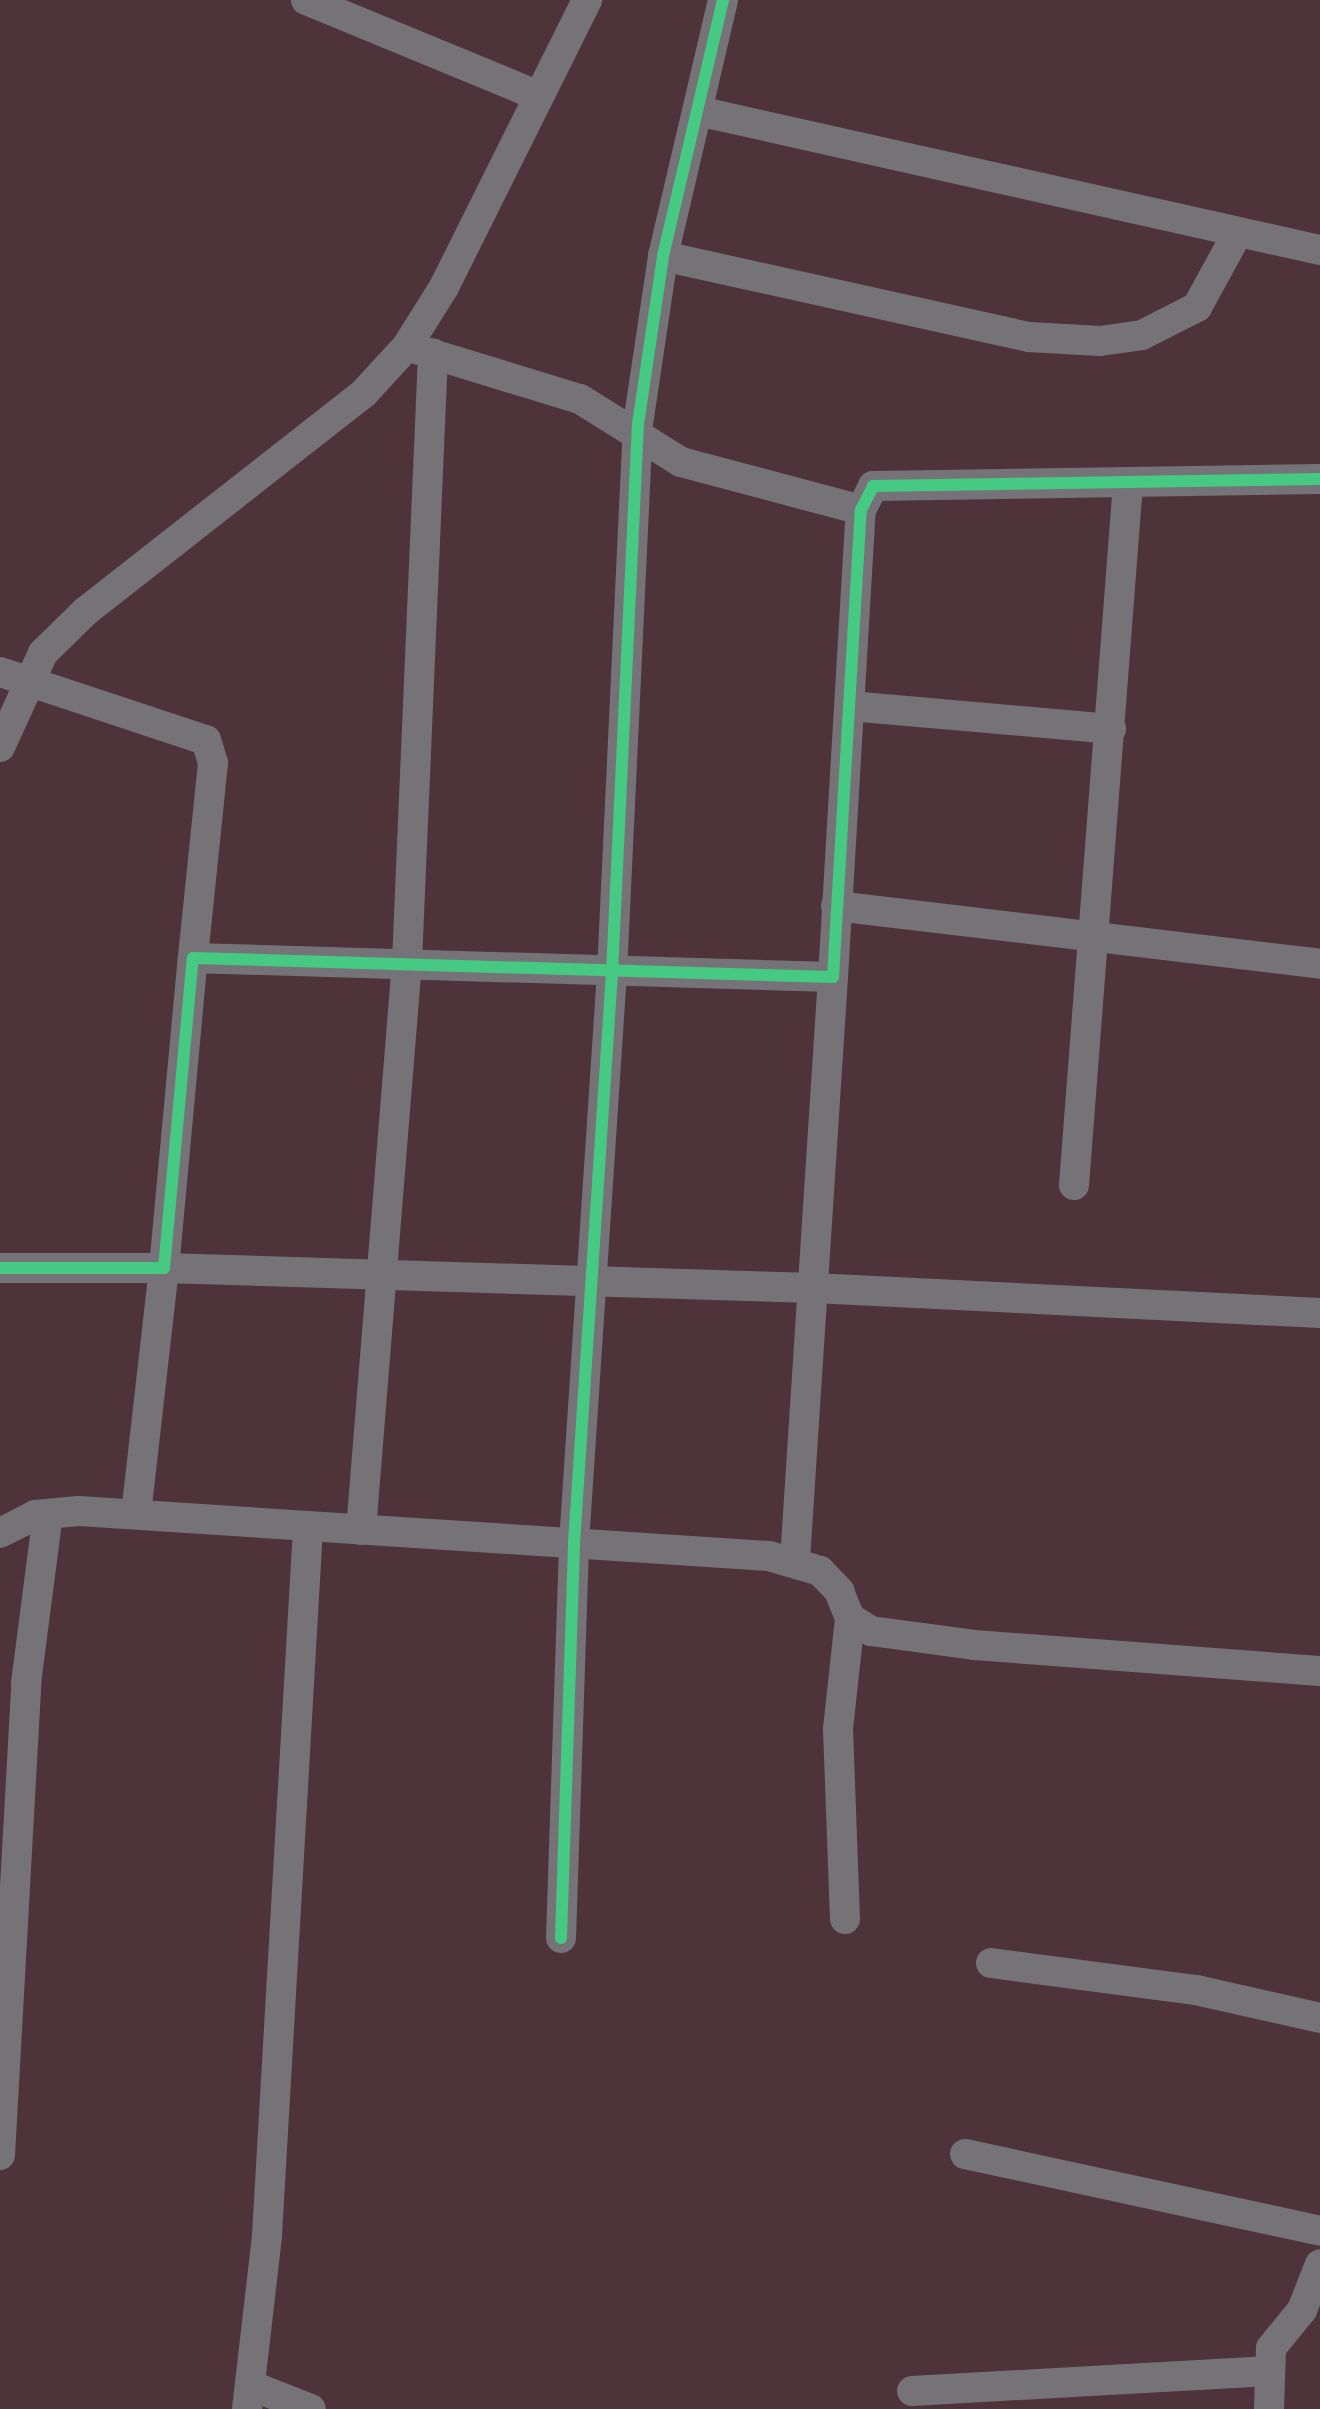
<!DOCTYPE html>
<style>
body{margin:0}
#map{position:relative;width:1320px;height:2409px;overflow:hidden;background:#4e343a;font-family:Inter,sans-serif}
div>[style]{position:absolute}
.minor>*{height:30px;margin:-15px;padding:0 15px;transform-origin:15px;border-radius:15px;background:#767378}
.cycleway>*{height:12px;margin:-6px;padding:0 6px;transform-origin:6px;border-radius:6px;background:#46c982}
span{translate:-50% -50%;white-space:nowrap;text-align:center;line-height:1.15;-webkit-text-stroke:6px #4d1f2a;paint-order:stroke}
</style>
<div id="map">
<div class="minor">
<div style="left:306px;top:0;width:252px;rotate:22.4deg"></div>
<div style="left:698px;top:111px;width:637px;rotate:12.6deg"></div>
<div style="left:663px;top:256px;width:375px;rotate:12.5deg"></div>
<div style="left:1029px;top:337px;width:71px;rotate:3.2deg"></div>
<div style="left:1100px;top:341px;width:42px;rotate:-8.1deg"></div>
<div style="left:1142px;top:335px;width:62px;rotate:-27deg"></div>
<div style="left:1197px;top:307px;width:85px;rotate:-61.3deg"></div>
<div style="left:416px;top:349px;width:171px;rotate:17deg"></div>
<div style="left:580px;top:399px;width:119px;rotate:32deg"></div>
<div style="left:681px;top:462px;width:186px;rotate:14.9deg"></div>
<div style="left:0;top:672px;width:217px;rotate:18.3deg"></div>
<div style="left:206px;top:740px;width:24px;rotate:73deg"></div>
<div style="left:213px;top:763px;width:196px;rotate:95.9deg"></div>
<div style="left:850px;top:706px;width:262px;rotate:5deg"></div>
<div style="left:0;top:747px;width:103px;rotate:-65.4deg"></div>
<div style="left:43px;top:653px;width:60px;rotate:-44.3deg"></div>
<div style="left:86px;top:611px;width:353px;rotate:-38.1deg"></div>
<div style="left:364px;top:393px;width:64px;rotate:-47.5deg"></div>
<div style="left:407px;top:346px;width:70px;rotate:-57.9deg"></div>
<div style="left:444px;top:287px;width:321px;rotate:-63.5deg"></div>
<div style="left:836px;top:906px;width:487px;rotate:6.8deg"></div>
<div style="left:1074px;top:1185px;width:704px;rotate:-85.6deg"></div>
<div style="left:0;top:1268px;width:164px"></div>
<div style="left:164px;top:1268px;width:311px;rotate:-84.7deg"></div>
<div style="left:193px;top:958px;width:640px;rotate:1.7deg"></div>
<div style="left:833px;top:977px;width:468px;rotate:-86.6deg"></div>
<div style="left:861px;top:510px;width:27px;rotate:-63deg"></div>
<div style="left:873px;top:486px;width:447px;rotate:-0.9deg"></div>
<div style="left:136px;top:1514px;width:248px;rotate:-83.5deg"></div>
<div style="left:164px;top:1268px;width:649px;rotate:1.77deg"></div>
<div style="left:813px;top:1288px;width:508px;rotate:2.82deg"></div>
<div style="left:361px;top:1530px;width:570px;rotate:-85.37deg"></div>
<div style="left:407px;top:962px;width:609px;rotate:-87.55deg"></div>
<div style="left:0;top:1533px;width:39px;rotate:-27deg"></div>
<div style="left:35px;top:1515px;width:44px;rotate:-5.2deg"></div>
<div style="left:79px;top:1511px;width:691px;rotate:3.73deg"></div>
<div style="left:769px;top:1556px;width:53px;rotate:16.4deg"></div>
<div style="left:820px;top:1571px;width:28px;rotate:46deg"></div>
<div style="left:839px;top:1591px;width:29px;rotate:68deg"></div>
<div style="left:850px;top:1618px;width:25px;rotate:32deg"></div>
<div style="left:871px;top:1631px;width:104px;rotate:7.7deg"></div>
<div style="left:974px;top:1645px;width:347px;rotate:4.3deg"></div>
<div style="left:795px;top:1560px;width:584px;rotate:-86.27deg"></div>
<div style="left:845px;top:1919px;width:190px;rotate:-92.1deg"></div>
<div style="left:838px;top:1729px;width:112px;rotate:-83.8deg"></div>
<div style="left:561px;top:1938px;width:395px;rotate:-88.1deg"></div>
<div style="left:574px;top:1543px;width:571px;rotate:-86.19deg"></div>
<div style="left:612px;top:973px;width:550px;rotate:-87.29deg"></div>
<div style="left:638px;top:424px;width:170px;rotate:-81.5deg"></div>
<div style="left:663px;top:256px;width:263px;rotate:-76.8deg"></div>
<div style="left:991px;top:1963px;width:207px;rotate:7.5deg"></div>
<div style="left:1196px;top:1990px;width:127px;rotate:12.7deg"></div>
<div style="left:965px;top:2154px;width:363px;rotate:12.2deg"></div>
<div style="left:0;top:2155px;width:473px;rotate:-86.8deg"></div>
<div style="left:26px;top:1683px;width:170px;rotate:-82.6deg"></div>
<div style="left:252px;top:2386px;width:63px;rotate:21.3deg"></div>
<div style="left:912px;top:2391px;width:358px;rotate:-3.2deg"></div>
<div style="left:247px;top:2409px;width:175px;rotate:-83.4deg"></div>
<div style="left:267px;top:2235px;width:708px;rotate:-86.68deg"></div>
<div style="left:1269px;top:2409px;width:61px;rotate:-88.1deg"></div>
<div style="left:1271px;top:2348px;width:49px;rotate:-50.8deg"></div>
<div style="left:1302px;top:2310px;width:49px;rotate:-68.6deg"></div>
</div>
<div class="cycleway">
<div style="left:0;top:1268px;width:164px"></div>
<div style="left:164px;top:1268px;width:311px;rotate:-84.7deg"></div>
<div style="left:193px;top:958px;width:640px;rotate:1.7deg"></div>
<div style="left:833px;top:977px;width:468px;rotate:-86.6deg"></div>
<div style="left:861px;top:510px;width:27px;rotate:-63deg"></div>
<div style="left:873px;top:486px;width:447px;rotate:-0.9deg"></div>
<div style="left:561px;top:1938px;width:395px;rotate:-88.1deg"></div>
<div style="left:574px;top:1543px;width:571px;rotate:-86.19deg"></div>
<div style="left:612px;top:973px;width:550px;rotate:-87.29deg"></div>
<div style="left:638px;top:424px;width:170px;rotate:-81.5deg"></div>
<div style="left:663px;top:256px;width:263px;rotate:-76.8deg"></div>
</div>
</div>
